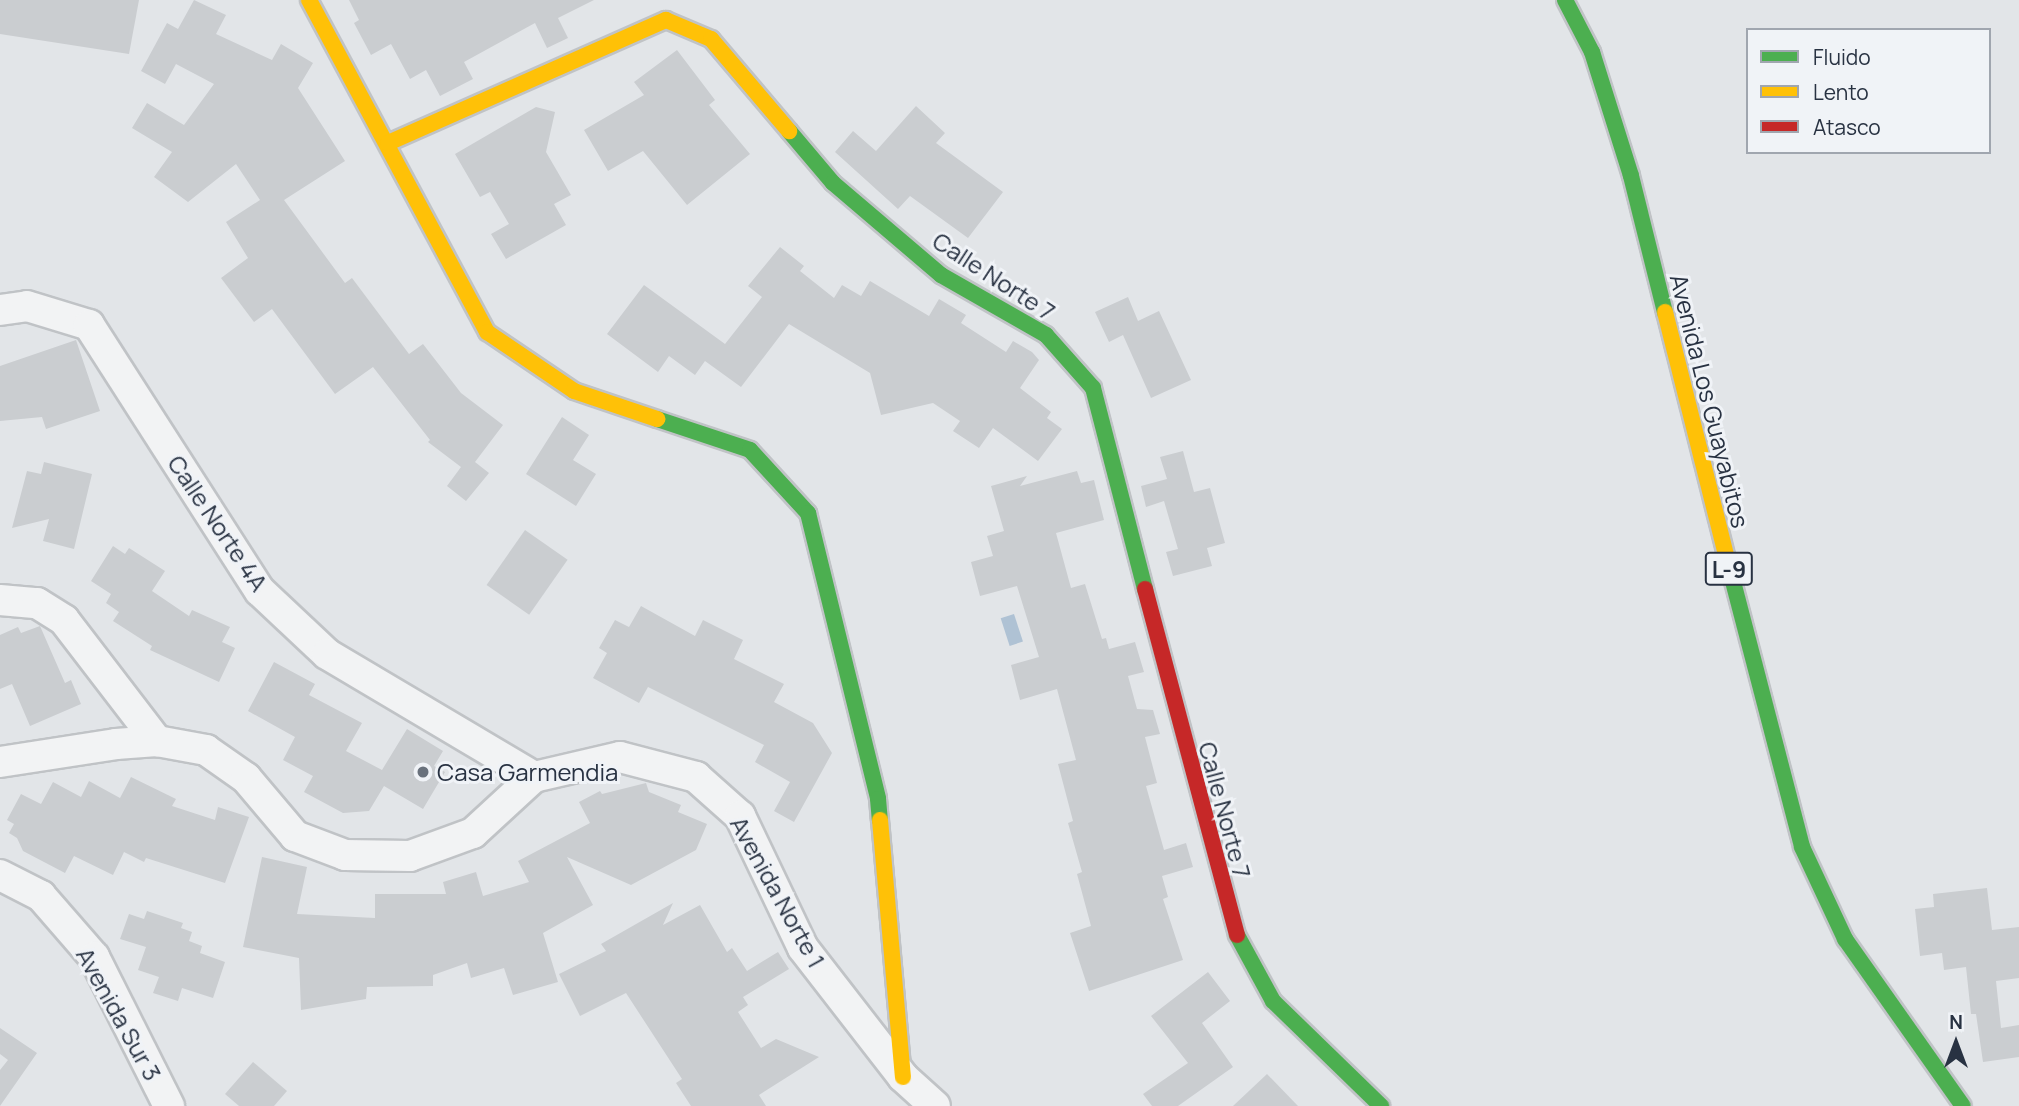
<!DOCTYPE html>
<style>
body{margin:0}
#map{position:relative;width:2019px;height:1106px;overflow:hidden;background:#e2e5e8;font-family:Manrope,sans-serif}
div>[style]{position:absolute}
.water>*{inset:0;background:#afc2d4;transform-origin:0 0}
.building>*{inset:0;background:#cacdd0;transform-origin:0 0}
.roads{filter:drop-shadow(2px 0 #c0c3c6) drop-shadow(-2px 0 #c0c3c6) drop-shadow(0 2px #c0c3c6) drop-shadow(0 -2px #c0c3c6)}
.street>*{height:30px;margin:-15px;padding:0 15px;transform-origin:15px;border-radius:15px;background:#f2f3f4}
.fast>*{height:16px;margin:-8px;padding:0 8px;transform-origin:8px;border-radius:8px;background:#4caf50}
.slow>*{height:16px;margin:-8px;padding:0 8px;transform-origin:8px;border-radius:8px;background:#ffc107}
.jam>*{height:16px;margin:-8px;padding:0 8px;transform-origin:8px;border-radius:8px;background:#c62828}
.dots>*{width:19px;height:19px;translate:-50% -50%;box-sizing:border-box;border:4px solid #f0f3f7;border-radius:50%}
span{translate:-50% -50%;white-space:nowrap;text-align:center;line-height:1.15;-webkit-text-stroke:6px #f0f3f7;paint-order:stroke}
.shield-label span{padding:2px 5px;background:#f0f3f7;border:2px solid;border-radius:5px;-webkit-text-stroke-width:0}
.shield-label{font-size:23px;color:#283242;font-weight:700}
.street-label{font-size:24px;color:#283242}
.poi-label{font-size:24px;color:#283242}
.left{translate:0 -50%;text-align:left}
.legend{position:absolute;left:1746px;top:28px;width:245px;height:126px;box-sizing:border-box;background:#f0f3f7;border:2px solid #a0a6af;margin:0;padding:9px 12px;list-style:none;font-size:21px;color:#283242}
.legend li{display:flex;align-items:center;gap:14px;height:35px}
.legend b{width:35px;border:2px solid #a0a6af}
.north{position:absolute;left:1921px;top:1008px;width:70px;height:70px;-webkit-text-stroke:5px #f0f3f7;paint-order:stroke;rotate:0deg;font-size:19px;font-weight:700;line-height:28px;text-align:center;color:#283242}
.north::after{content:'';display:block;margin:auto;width:24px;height:32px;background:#283242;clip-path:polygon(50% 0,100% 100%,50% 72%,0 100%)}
</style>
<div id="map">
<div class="water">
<div style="left:1014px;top:614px;width:29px;height:14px;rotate:72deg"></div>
</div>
<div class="building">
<div style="clip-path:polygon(0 0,139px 0,129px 54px,0 34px)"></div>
<div style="clip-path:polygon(194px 0,226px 15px,216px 34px,272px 60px,281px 44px,313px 63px,298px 88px,345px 161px,284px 200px,345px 283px,352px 278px,409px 354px,423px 344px,461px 393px,503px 425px,475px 462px,489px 473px,466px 501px,447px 486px,461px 467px,428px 442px,430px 440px,373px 367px,335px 394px,272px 309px,254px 322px,221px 278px,248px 258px,226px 222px,260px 200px,236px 164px,188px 202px,154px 177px,172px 152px,132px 128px,147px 103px,184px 125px,214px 84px,176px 64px,165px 84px,141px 71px,167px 23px,178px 29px)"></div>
<div style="clip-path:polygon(349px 0,594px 0,558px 18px,568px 38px,547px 48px,535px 23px,464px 62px,473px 79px,440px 96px,426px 70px,410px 79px,391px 44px,371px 55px,354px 23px,359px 20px)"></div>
<div style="clip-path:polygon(677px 50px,715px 100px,709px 105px,750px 154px,687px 205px,643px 151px,608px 171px,584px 130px,644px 95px,634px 82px)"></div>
<div style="clip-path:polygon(916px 106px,945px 133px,936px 143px,1003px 192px,968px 238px,910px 196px,898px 209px,835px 152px,853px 131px,876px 151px)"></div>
<div style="clip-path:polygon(536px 107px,555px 112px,546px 152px,571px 195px,554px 204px,566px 225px,506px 259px,491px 234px,509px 224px,490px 192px,480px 197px,455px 154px)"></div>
<div style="clip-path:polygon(780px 247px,804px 266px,800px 271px,834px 298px,842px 285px,861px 296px,870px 281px,929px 316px,939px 299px,966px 315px,961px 323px,1006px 352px,1013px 341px,1032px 352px,1039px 360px,1020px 388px,1051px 412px,1047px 418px,1062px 429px,1038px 461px,993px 428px,979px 448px,953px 431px,960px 421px,933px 403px,881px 415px,870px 373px,789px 324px,741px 387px,705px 361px,695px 375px,669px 356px,658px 372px,607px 334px,644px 285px,725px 344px,762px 297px,748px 286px)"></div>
<div style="clip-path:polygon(1128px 297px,1138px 321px,1159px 311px,1191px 380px,1151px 398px,1123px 335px,1109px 342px,1095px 312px)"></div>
<div style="clip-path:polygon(76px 340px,100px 411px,46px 429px,42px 417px,0 421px,0 366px)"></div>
<div style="clip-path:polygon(562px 417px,589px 435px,573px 460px,596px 474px,576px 506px,526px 474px)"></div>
<div style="clip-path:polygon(1183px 451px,1194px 492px,1210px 488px,1225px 543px,1207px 548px,1212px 566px,1173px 576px,1166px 552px,1178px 549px,1164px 501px,1146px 507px,1141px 486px,1167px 479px,1160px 457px)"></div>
<div style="clip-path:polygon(44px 462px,92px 474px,74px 549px,43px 541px,49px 519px,12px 528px,27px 471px,41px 474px)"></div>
<div style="clip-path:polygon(1077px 471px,1081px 483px,1094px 480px,1104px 520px,1056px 533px,1071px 588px,1085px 584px,1102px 639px,1106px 638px,1109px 649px,1135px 642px,1144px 672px,1128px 676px,1137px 709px,1153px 710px,1160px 734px,1145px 737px,1157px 783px,1146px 786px,1164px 850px,1186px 843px,1193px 867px,1162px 876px,1168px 897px,1163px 899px,1183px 960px,1089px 991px,1070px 933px,1091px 926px,1077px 874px,1082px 872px,1068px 823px,1073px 821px,1058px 764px,1076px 760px,1057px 689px,1020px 700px,1011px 665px,1039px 657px,1017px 586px,980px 596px,971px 562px,993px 556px,987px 536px,1004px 531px,991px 486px,1027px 476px,1020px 486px)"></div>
<div style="left:525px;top:530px;width:52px;height:67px;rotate:35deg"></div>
<div style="clip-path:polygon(113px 546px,125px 554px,129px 548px,165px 571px,152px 591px,189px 616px,192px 610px,230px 627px,222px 642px,235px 648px,219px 682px,150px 650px,152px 646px,113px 621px,119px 612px,106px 603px,111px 594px,91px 581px)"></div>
<div style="clip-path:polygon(641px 606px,695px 636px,703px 620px,743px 640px,734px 659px,784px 684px,774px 702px,813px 723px,832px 753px,794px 822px,774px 811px,790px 782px,755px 762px,764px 745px,648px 687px,639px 703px,593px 678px,607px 653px,599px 648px,615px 620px,629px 627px)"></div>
<div style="clip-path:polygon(40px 626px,65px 683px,71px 680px,81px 704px,30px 726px,12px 684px,0 689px,0 635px,18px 627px,21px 633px)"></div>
<div style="clip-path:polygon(274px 662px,315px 684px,309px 695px,362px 723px,346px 751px,382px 770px,407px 729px,443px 751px,434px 766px,445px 772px,423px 809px,384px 786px,369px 811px,343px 813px,304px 792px,313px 776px,283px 760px,295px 737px,248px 711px)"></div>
<div style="clip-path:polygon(131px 777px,176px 799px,172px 806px,215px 820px,218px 807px,249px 817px,225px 883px,146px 858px,144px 862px,124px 852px,113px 875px,74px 856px,65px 873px,23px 851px,17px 838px,9px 833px,14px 824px,7px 820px,21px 794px,41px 804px,53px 782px,81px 797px,89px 781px,120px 798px)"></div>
<div style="clip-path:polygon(646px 783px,649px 792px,681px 805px,678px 812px,707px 824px,696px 850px,631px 885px,567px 857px,593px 905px,543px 933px,558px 982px,513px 995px,504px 968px,471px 978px,467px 963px,433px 975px,433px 986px,367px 987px,366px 999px,301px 1010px,299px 958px,243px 947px,262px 857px,307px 867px,297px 914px,375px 918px,375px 894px,446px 894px,443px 882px,476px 872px,483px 896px,529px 882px,518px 861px,590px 823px,579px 802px,600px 791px,602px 794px)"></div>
<div style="clip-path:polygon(1987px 888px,1992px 930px,2019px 927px,2019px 978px,1996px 981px,2001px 1028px,2019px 1025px,2019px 1057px,1983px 1062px,1976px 1014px,1971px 1014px,1966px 967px,1944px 970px,1942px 953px,1920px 956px,1915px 909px,1934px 907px,1933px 894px)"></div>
<div style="clip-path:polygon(673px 903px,663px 925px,700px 905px,727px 952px,732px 948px,747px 971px,778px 952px,789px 969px,743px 997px,748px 1005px,738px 1012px,761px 1048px,776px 1039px,819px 1057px,759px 1095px,766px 1106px,691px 1106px,676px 1083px,682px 1079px,626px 993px,580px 1016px,559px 974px,606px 951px,601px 944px)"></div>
<div style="clip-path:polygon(147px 911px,183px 923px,181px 928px,192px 932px,189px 941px,202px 946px,200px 953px,225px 962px,213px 998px,182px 988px,178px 1001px,153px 993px,159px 977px,138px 970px,146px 947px,120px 939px,129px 914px,144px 919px)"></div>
<div style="clip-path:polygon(1208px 972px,1230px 1001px,1202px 1023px,1233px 1067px,1178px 1106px,1152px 1106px,1143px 1094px,1188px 1063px,1151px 1016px)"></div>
<div style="clip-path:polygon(0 1028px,37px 1053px,0 1106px,0 1070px,8px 1060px,0 1054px)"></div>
<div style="clip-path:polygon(253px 1062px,287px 1091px,274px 1106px,239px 1106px,225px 1094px)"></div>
<div style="clip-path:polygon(1267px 1074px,1298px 1106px,1233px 1106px)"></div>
</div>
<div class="roads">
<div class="street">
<div style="left:0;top:310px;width:27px;rotate:-8deg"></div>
<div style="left:27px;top:306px;width:65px;rotate:17deg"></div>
<div style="left:89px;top:325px;width:316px;rotate:57.3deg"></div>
<div style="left:260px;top:591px;width:92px;rotate:43.2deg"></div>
<div style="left:327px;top:654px;width:241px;rotate:30.7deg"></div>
<div style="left:0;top:600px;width:37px;rotate:5deg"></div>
<div style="left:37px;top:603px;width:32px;rotate:32deg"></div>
<div style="left:64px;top:620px;width:153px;rotate:52.5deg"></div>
<div style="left:0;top:762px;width:117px;rotate:-8.8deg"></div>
<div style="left:116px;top:744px;width:41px;rotate:-4.2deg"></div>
<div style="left:157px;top:741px;width:50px;rotate:10.4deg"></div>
<div style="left:206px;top:750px;width:49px;rotate:35deg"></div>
<div style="left:246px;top:778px;width:76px;rotate:49.8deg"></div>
<div style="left:295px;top:836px;width:53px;rotate:20.8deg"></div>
<div style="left:345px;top:855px;width:65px;rotate:0.9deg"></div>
<div style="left:410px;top:856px;width:67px;rotate:-20.1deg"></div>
<div style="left:473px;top:833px;width:83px;rotate:-42.6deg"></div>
<div style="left:534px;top:777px;width:88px;rotate:-13.1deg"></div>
<div style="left:620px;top:757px;width:79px;rotate:14.7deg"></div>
<div style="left:696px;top:777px;width:59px;rotate:41.6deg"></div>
<div style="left:740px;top:816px;width:146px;rotate:64.5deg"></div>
<div style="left:803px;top:948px;width:163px;rotate:52.2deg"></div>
<div style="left:903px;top:1077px;width:43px;rotate:42.2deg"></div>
<div style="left:0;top:875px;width:46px;rotate:27.1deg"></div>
<div style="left:41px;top:896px;width:81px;rotate:49deg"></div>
<div style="left:94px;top:957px;width:167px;rotate:63.3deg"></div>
</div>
<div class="fast">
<div style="left:1565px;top:0;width:59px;rotate:62.6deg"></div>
<div style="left:1592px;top:52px;width:130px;rotate:72.5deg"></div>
<div style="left:1631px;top:176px;width:140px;rotate:76deg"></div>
<div style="left:789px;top:131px;width:68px;rotate:49.8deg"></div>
<div style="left:833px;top:183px;width:142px;rotate:40.4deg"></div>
<div style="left:941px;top:275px;width:121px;rotate:29.7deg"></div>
<div style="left:1046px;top:335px;width:71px;rotate:48.4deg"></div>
<div style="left:1093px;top:388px;width:208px;rotate:75.5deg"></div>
<div style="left:657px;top:419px;width:98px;rotate:18.4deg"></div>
<div style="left:750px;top:450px;width:86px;rotate:47.4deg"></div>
<div style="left:808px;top:513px;width:294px;rotate:76.2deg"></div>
<div style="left:878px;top:799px;width:21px;rotate:85deg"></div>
<div style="left:1730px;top:570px;width:286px;rotate:75.4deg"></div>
<div style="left:1802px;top:847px;width:102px;rotate:64.9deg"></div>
<div style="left:1845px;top:939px;width:204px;rotate:54.8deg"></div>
<div style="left:1237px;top:935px;width:75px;rotate:61.4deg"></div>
<div style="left:1273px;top:1001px;width:151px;rotate:44.2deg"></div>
</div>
<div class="slow">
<div style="left:309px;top:0;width:377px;rotate:61.8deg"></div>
<div style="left:487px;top:332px;width:105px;rotate:34.1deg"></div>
<div style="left:574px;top:391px;width:88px;rotate:18.6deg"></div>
<div style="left:388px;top:143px;width:304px;rotate:-23.9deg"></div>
<div style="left:666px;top:20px;width:49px;rotate:22.9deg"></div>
<div style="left:711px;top:39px;width:121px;rotate:49.7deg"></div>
<div style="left:1665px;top:312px;width:266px;rotate:75.9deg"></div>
<div style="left:880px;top:820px;width:258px;rotate:84.9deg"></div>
</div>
<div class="jam">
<div style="left:1145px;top:589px;width:358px;rotate:75.1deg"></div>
</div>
</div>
<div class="dots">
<div style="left:423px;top:772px;background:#69717c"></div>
</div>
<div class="shield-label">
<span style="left:1729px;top:569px">L-9</span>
</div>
<div class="street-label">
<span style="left:994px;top:276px;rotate:33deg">Calle Norte 7</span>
<span style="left:1710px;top:401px;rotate:76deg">Avenida Los Guayabitos</span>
<span style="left:218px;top:523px;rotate:56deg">Calle Norte 4A</span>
<span style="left:1225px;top:810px;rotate:75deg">Calle Norte 7</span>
<span style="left:778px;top:892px;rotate:61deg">Avenida Norte 1</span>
<span style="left:119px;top:1014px;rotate:61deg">Avenida Sur 3</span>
</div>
<div class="poi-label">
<span class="left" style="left:437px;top:772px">Casa Garmendia</span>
</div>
<ul class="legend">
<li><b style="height:9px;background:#4caf50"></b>Fluido</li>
<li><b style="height:9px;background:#ffc107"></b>Lento</li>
<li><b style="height:9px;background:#c62828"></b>Atasco</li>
</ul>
<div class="north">N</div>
</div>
